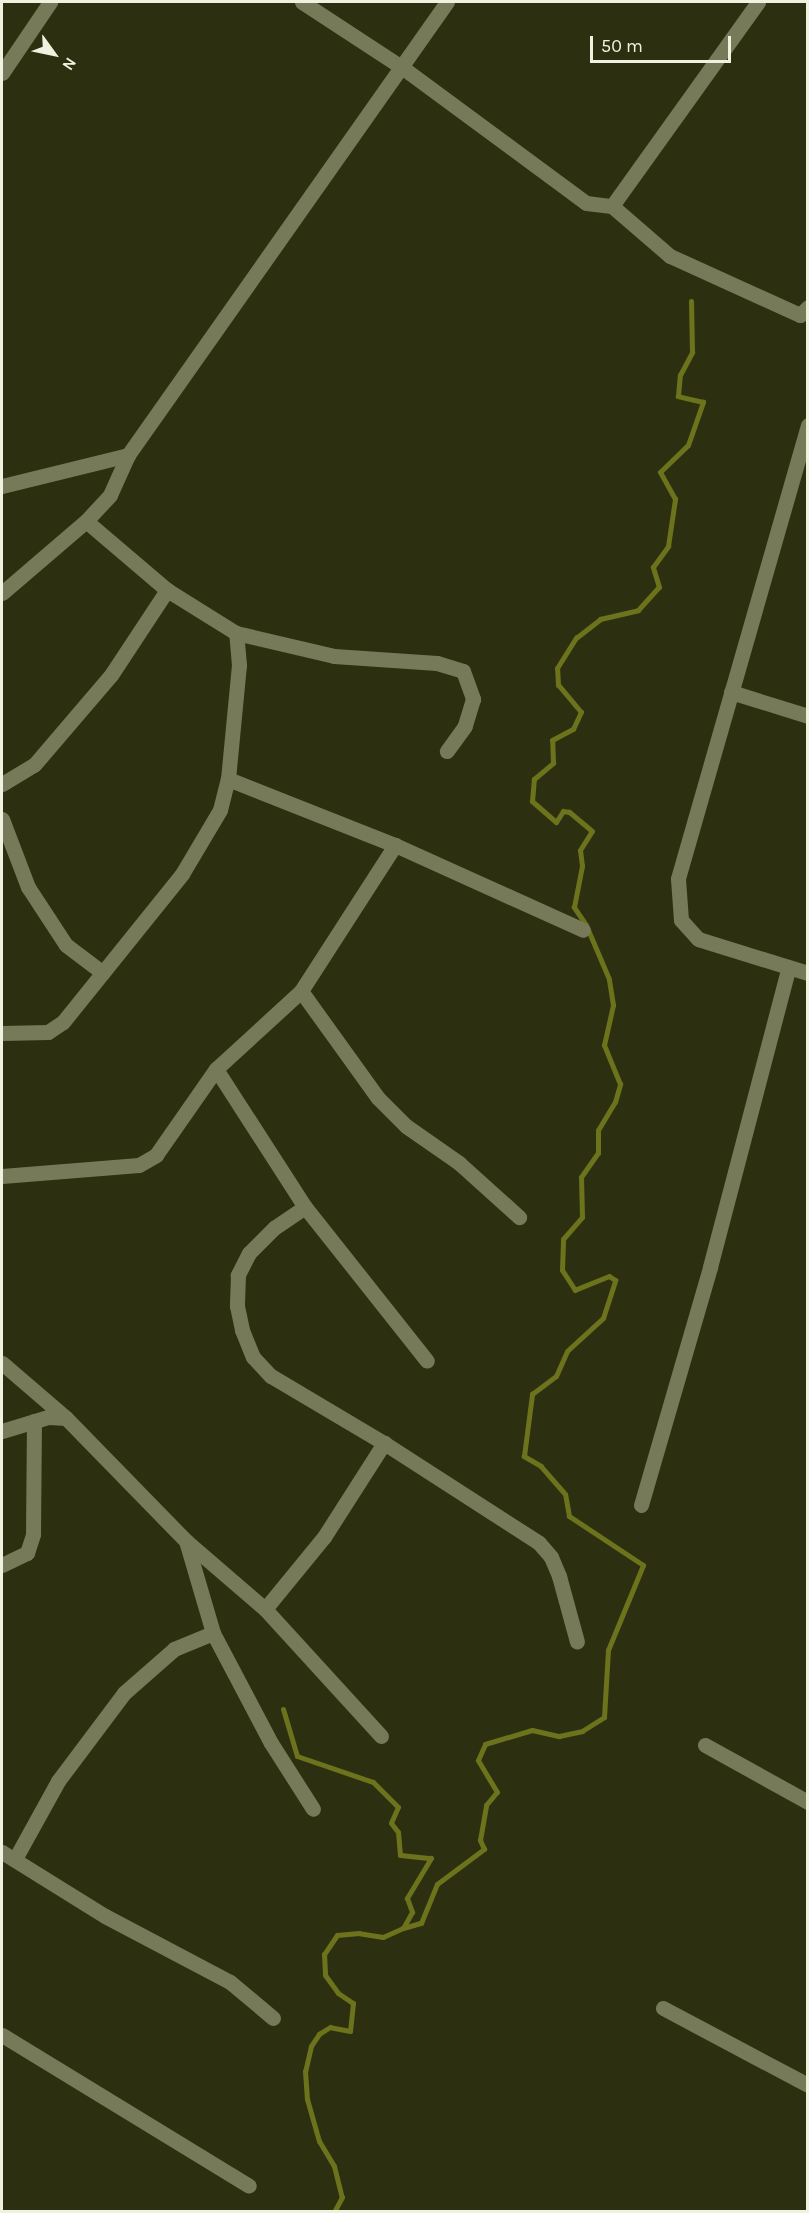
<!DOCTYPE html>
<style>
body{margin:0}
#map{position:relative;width:809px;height:2213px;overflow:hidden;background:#2d3010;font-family:Karla,sans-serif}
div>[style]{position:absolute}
.stream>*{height:5px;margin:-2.5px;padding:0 2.5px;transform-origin:2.5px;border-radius:2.5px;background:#6c731c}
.minor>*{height:15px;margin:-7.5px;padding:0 7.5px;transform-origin:7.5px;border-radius:7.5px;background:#767a59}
span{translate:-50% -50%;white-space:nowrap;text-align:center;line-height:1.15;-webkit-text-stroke:4.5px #2d3010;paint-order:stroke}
.frame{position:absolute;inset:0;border:3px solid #eff2df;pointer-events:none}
.north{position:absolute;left:24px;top:24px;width:60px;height:60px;-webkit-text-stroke:4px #2d3010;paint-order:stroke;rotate:123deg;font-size:16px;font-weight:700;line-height:24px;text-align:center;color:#eff2df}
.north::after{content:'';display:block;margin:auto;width:21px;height:27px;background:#eff2df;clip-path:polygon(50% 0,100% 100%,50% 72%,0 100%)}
.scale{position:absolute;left:590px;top:36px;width:141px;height:27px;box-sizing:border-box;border:3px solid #eff2df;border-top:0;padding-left:8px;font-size:18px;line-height:21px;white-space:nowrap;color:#eff2df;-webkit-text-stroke:4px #2d3010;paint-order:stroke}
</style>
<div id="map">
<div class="stream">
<div style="left:283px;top:1709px;width:49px;rotate:73.4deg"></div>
<div style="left:297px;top:1756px;width:80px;rotate:18.9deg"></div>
<div style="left:373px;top:1782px;width:35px;rotate:45deg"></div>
<div style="left:398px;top:1807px;width:17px;rotate:114deg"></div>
<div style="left:391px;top:1823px;width:11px;rotate:52deg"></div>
<div style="left:398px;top:1832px;width:23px;rotate:85deg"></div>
<div style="left:400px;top:1855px;width:31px;rotate:6deg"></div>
<div style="left:431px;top:1858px;width:47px;rotate:121deg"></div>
<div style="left:407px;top:1898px;width:15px;rotate:70deg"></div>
<div style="left:412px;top:1912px;width:18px;rotate:119deg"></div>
<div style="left:403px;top:1928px;width:22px;rotate:156deg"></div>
<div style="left:383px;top:1937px;width:24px;rotate:-171deg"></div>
<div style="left:359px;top:1933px;width:22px;rotate:175deg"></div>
<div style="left:337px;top:1935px;width:23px;rotate:124deg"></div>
<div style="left:324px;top:1954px;width:21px;rotate:87deg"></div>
<div style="left:325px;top:1975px;width:22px;rotate:54deg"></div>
<div style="left:338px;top:1993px;width:18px;rotate:34deg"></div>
<div style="left:353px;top:2003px;width:28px;rotate:96deg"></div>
<div style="left:350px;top:2031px;width:20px;rotate:-169deg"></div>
<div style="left:330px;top:2027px;width:13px;rotate:148deg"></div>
<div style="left:319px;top:2034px;width:14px;rotate:124deg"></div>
<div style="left:311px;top:2046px;width:26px;rotate:103deg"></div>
<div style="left:305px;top:2071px;width:28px;rotate:86deg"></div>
<div style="left:307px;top:2099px;width:44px;rotate:74.1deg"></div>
<div style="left:319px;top:2141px;width:29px;rotate:59deg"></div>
<div style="left:334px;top:2166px;width:32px;rotate:76deg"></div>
<div style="left:342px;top:2197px;width:17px;rotate:118deg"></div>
<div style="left:403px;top:1928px;width:19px;rotate:-16deg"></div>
<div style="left:421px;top:1923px;width:42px;rotate:-67.7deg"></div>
<div style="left:437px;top:1884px;width:59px;rotate:-36.7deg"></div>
<div style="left:484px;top:1849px;width:10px;rotate:-114deg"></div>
<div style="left:480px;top:1840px;width:36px;rotate:-80deg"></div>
<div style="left:486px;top:1805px;width:17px;rotate:-50deg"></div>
<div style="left:497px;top:1792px;width:37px;rotate:-121deg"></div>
<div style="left:478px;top:1760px;width:17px;rotate:-66deg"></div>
<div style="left:485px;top:1744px;width:49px;rotate:-16.6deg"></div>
<div style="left:532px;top:1730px;width:28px;rotate:13deg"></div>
<div style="left:559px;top:1736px;width:24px;rotate:-12deg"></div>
<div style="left:582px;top:1731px;width:26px;rotate:-32deg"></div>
<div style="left:604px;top:1717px;width:67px;rotate:-86.6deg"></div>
<div style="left:608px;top:1650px;width:92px;rotate:-67.6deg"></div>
<div style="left:643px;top:1565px;width:89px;rotate:-146.5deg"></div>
<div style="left:569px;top:1516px;width:22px;rotate:-100deg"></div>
<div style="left:565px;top:1494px;width:37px;rotate:-131deg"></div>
<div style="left:541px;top:1466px;width:20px;rotate:-150deg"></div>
<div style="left:524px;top:1456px;width:63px;rotate:-82.6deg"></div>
<div style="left:532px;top:1394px;width:30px;rotate:-37deg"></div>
<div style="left:556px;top:1376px;width:27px;rotate:-66deg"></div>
<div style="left:567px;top:1351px;width:49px;rotate:-42.5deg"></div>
<div style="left:603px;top:1318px;width:40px;rotate:-72deg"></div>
<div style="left:615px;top:1280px;width:7px;rotate:-146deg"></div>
<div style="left:609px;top:1276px;width:37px;rotate:158deg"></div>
<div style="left:575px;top:1290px;width:24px;rotate:-123deg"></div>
<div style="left:562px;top:1270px;width:31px;rotate:-88deg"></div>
<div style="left:563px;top:1239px;width:29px;rotate:-49deg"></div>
<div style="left:582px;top:1217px;width:40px;rotate:-91.4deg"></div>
<div style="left:581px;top:1177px;width:29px;rotate:-55deg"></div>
<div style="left:598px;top:1153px;width:23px;rotate:-90deg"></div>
<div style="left:598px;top:1130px;width:33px;rotate:-59deg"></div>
<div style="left:615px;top:1102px;width:19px;rotate:-74deg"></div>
<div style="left:620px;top:1084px;width:42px;rotate:-112.3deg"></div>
<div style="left:604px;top:1045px;width:41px;rotate:-77.3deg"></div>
<div style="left:613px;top:1005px;width:26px;rotate:-99deg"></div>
<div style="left:609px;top:979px;width:59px;rotate:-113.1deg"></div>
<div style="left:586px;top:925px;width:22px;rotate:-124deg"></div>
<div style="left:574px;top:907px;width:42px;rotate:-79deg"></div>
<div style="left:582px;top:866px;width:16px;rotate:-97deg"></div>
<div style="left:580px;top:850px;width:22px;rotate:-58deg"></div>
<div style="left:592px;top:831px;width:30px;rotate:-140deg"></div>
<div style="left:569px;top:812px;width:6px;rotate:-171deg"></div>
<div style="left:563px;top:811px;width:13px;rotate:122deg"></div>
<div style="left:556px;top:822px;width:32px;rotate:-139deg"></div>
<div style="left:532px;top:801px;width:22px;rotate:-85deg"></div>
<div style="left:534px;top:779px;width:25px;rotate:-40deg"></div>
<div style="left:553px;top:763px;width:23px;rotate:-92deg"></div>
<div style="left:552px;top:740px;width:24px;rotate:-28deg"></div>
<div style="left:573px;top:729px;width:19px;rotate:-65deg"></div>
<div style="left:581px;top:712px;width:35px;rotate:-130deg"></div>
<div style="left:558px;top:685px;width:17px;rotate:-93deg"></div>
<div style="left:557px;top:668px;width:36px;rotate:-58deg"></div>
<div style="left:576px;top:638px;width:31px;rotate:-38deg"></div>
<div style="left:600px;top:619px;width:39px;rotate:-13deg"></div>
<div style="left:638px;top:610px;width:31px;rotate:-48deg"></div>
<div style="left:659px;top:587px;width:21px;rotate:-107deg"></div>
<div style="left:653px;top:567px;width:26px;rotate:-54deg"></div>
<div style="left:668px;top:546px;width:48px;rotate:-81.5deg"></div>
<div style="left:675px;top:499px;width:31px;rotate:-119deg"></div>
<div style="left:660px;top:472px;width:39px;rotate:-44deg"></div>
<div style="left:688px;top:445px;width:46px;rotate:-70.8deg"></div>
<div style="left:703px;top:402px;width:26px;rotate:-167deg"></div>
<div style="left:678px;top:396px;width:21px;rotate:-85deg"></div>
<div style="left:680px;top:375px;width:26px;rotate:-62deg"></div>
<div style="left:692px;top:352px;width:51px;rotate:-91.1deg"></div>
</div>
<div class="minor">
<div style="left:302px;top:2px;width:121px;rotate:33.2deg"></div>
<div style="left:403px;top:68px;width:227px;rotate:36.4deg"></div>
<div style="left:586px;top:203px;width:26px;rotate:7deg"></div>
<div style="left:612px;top:206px;width:77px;rotate:40.8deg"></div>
<div style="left:670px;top:256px;width:143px;rotate:24.4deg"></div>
<div style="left:800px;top:315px;width:11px;rotate:-45deg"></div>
<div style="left:2px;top:73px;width:86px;rotate:-55.9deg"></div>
<div style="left:612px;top:206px;width:251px;rotate:-54.4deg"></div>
<div style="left:808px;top:425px;width:472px;rotate:106deg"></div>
<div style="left:678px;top:879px;width:41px;rotate:85.8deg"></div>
<div style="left:681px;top:920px;width:25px;rotate:48deg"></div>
<div style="left:698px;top:939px;width:115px;rotate:17.2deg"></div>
<div style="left:2px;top:486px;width:130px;rotate:-13.8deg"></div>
<div style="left:2px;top:593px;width:111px;rotate:-40.6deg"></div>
<div style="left:86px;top:521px;width:35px;rotate:-47deg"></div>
<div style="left:110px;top:495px;width:44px;rotate:-65.8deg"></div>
<div style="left:128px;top:455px;width:554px;rotate:-54.85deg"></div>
<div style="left:236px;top:633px;width:101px;rotate:13.2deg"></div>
<div style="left:334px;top:656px;width:103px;rotate:3.9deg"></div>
<div style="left:437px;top:663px;width:27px;rotate:17deg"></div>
<div style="left:463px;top:671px;width:30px;rotate:70deg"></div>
<div style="left:473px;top:699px;width:28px;rotate:107deg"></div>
<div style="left:465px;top:726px;width:31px;rotate:126deg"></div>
<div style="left:731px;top:692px;width:81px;rotate:17.3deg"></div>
<div style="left:228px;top:779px;width:180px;rotate:21.6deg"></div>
<div style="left:395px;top:845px;width:206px;rotate:24.3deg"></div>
<div style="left:2px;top:784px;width:37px;rotate:-31deg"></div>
<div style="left:34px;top:765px;width:118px;rotate:-49.5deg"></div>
<div style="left:111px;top:675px;width:102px;rotate:-56.6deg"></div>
<div style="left:167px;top:590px;width:106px;rotate:-139.6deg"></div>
<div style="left:2px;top:819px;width:73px;rotate:69.1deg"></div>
<div style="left:28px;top:887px;width:69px;rotate:56.8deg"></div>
<div style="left:66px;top:945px;width:46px;rotate:37.1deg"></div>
<div style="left:301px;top:991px;width:132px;rotate:54.3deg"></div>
<div style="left:378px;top:1098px;width:40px;rotate:45deg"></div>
<div style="left:406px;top:1126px;width:65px;rotate:34.9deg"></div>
<div style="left:459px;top:1163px;width:81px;rotate:42deg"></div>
<div style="left:2px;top:1033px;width:46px;rotate:-1.2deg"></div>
<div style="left:48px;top:1032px;width:18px;rotate:-34deg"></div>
<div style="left:63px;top:1022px;width:190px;rotate:-51.2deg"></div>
<div style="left:182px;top:874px;width:74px;rotate:-59.3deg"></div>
<div style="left:220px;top:810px;width:32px;rotate:-76deg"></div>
<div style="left:228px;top:779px;width:115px;rotate:-84.5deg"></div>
<div style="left:239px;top:665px;width:32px;rotate:-95deg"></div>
<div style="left:236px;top:633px;width:81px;rotate:-148.1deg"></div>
<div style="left:216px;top:1069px;width:164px;rotate:57.2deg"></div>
<div style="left:305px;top:1207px;width:196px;rotate:51.6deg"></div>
<div style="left:2px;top:1176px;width:137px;rotate:-4.6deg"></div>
<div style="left:139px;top:1165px;width:20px;rotate:-30deg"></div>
<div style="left:156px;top:1155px;width:105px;rotate:-55.1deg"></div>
<div style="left:216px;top:1069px;width:115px;rotate:-42.5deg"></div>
<div style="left:301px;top:991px;width:174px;rotate:-57.2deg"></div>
<div style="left:305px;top:1207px;width:37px;rotate:146deg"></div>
<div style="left:274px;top:1228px;width:35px;rotate:135deg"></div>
<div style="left:249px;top:1253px;width:25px;rotate:117deg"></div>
<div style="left:238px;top:1275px;width:31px;rotate:92deg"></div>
<div style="left:237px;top:1306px;width:25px;rotate:78deg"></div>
<div style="left:242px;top:1330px;width:29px;rotate:68deg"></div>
<div style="left:253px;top:1357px;width:26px;rotate:47deg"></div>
<div style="left:271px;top:1376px;width:131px;rotate:30.7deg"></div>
<div style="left:2px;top:1363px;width:84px;rotate:40.7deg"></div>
<div style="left:2px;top:1431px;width:48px;rotate:-16.9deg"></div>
<div style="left:48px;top:1417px;width:18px;rotate:3deg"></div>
<div style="left:66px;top:1418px;width:172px;rotate:45.7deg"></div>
<div style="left:186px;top:1541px;width:104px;rotate:40.7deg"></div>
<div style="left:265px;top:1609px;width:172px;rotate:47.6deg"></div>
<div style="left:641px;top:1505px;width:248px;rotate:-73.8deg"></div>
<div style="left:710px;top:1267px;width:308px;rotate:-75.3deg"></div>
<div style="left:186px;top:1541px;width:96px;rotate:73.6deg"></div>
<div style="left:213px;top:1633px;width:124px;rotate:62.2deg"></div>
<div style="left:271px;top:1743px;width:78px;rotate:57.5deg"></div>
<div style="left:2px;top:1565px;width:28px;rotate:-26deg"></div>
<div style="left:27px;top:1553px;width:20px;rotate:-72deg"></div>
<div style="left:33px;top:1534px;width:113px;rotate:-89.5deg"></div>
<div style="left:265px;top:1609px;width:93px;rotate:-50.7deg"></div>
<div style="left:324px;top:1537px;width:112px;rotate:-57.4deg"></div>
<div style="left:384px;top:1443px;width:184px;rotate:32.8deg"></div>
<div style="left:539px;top:1543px;width:18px;rotate:49deg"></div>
<div style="left:551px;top:1557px;width:21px;rotate:67deg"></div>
<div style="left:559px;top:1576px;width:68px;rotate:74.7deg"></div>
<div style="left:705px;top:1745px;width:118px;rotate:29deg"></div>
<div style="left:2px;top:1852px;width:121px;rotate:31.9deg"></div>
<div style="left:105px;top:1916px;width:141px;rotate:27.8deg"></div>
<div style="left:230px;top:1982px;width:56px;rotate:39.9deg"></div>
<div style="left:15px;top:1859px;width:89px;rotate:-61.1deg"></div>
<div style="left:58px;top:1781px;width:110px;rotate:-53.1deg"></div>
<div style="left:124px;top:1693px;width:67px;rotate:-41.3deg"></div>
<div style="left:174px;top:1649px;width:42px;rotate:-22.3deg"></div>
<div style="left:663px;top:2008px;width:164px;rotate:28deg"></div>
<div style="left:2px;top:2035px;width:289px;rotate:31.4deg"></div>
</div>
<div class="frame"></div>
<div class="north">N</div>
<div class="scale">50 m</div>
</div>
